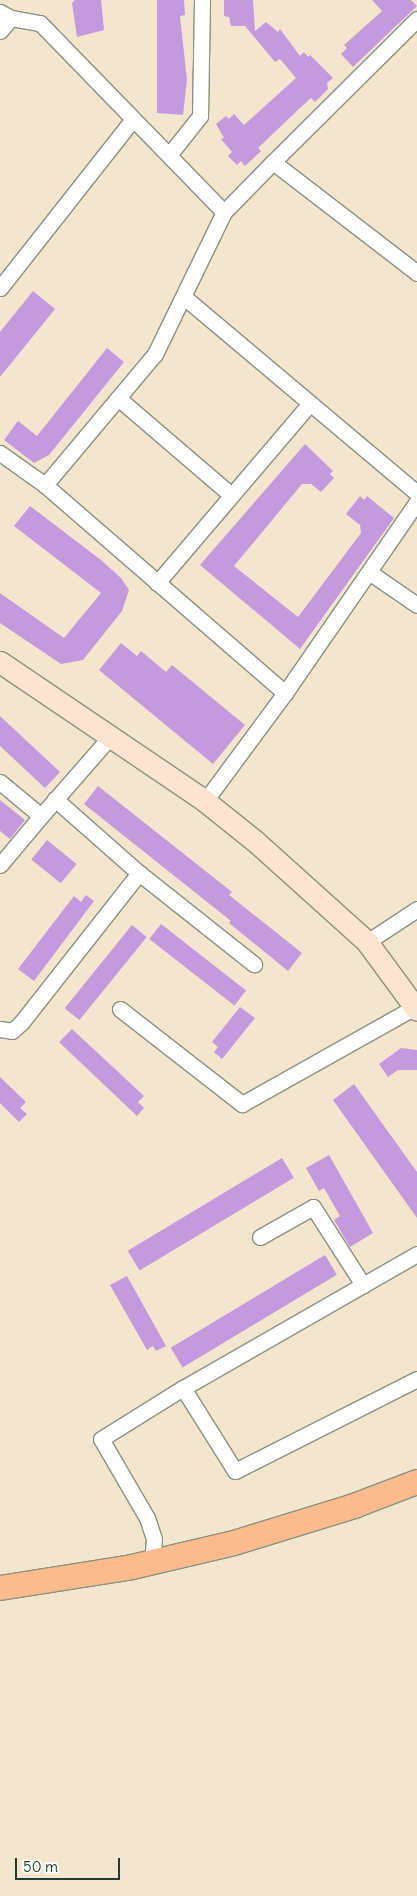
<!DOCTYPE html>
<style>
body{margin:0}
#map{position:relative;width:417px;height:1896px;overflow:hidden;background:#f4e6ce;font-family:Delius,sans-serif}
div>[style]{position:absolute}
.building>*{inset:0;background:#c599de;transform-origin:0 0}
.roads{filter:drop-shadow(1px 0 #8a9281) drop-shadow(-1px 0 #8a9281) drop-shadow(0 1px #8a9281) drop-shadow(0 -1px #8a9281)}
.street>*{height:15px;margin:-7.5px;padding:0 7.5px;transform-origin:7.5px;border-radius:7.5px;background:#fff}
.secondary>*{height:21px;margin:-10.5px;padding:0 10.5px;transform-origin:10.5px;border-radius:10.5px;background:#fde4d1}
.primary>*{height:24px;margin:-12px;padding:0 12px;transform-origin:12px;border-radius:12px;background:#fbbb8c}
span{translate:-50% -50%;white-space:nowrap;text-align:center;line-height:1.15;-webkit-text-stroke:4px #fdfcf7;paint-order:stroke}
.scale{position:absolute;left:15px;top:1858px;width:105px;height:22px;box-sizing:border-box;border:2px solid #1f3d34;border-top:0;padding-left:6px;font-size:15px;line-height:18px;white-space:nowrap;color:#1f3d34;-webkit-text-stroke:4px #fdfcf7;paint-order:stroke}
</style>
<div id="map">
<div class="building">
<div style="clip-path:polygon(75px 0,101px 0,104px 30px,77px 37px,72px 3px)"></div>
<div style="clip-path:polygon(157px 0,184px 0,185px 15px,180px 16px,187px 80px,183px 115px,157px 113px)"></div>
<div style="clip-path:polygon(224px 0,253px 0,255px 31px,266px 22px,278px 32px,280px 29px,300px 56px,304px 52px,308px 57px,310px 55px,333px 78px,327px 83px,328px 89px,315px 102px,311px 98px,300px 108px,258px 148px,261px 151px,245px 166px,241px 161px,237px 165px,228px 156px,232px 152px,221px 139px,224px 138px,216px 124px,226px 116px,229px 119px,234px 114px,244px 125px,296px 78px,280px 59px,275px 62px,245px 26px,231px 26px,229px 17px,224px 16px)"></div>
<div style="clip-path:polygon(372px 0,411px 0,417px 6px,353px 67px,341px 54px,347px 48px,344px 45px,382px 11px)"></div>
<div style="clip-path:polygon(33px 291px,55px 309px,0 377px,0 332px)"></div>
<div style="clip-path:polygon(107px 348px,124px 362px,49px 455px,34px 463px,4px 440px,18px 421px,37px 436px)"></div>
<div style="clip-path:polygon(305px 444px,333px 471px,330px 474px,334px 478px,321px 492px,311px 484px,302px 484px,234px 566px,298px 617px,361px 533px,360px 525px,346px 514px,360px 496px,364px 500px,367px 496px,394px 518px,300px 649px,200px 565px)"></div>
<div style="clip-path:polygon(30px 506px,101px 560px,121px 578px,129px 590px,122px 611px,83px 660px,61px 664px,0 623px,0 593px,64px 638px,101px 593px,14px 526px)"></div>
<div style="clip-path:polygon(121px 643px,137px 656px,141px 651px,166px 672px,172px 665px,245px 725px,213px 764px,99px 670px)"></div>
<div style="clip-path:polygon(0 716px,60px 772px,45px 788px,0 746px)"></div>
<div style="clip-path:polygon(98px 786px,232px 892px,229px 895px,302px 953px,288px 971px,229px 923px,231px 921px,84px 804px)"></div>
<div style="clip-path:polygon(0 800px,25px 820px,10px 839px,0 831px)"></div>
<div style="left:47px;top:840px;width:38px;height:25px;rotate:39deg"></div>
<div style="clip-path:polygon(86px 895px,94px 901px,34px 981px,18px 969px,74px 896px,81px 902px)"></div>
<div style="left:161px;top:924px;width:108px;height:19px;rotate:38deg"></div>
<div style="left:132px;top:925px;width:19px;height:107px;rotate:39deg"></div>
<div style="clip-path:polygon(240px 1007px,255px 1018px,222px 1059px,214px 1052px,218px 1047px,212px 1042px)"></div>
<div style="clip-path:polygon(72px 1029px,144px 1096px,138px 1102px,144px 1108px,137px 1116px,59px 1042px)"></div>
<div style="clip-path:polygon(401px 1048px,417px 1050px,417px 1070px,398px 1070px,388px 1077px,379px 1064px)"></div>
<div style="clip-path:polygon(0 1077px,26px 1102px,20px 1108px,27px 1114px,19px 1122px,0 1103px)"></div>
<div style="clip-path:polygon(354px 1084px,417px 1172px,417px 1218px,333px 1100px)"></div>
<div style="clip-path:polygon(329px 1155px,373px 1233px,350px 1247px,334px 1220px,340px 1216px,324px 1188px,319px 1191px,306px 1168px)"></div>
<div style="left:282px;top:1158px;width:23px;height:180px;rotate:59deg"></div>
<div style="left:325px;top:1255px;width:23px;height:180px;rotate:59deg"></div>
<div style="clip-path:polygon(127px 1276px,166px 1346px,156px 1351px,153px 1346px,147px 1350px,110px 1285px)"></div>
</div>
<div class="roads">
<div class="street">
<div style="left:0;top:12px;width:13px;rotate:29deg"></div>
<div style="left:11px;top:18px;width:17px;rotate:130deg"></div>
<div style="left:11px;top:18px;width:29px;rotate:10deg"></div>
<div style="left:40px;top:23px;width:264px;rotate:45.8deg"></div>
<div style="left:169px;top:155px;width:50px;rotate:-51.5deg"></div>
<div style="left:200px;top:116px;width:116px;rotate:-89deg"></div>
<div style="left:273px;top:162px;width:203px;rotate:-44.8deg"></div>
<div style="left:0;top:288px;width:215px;rotate:-51.8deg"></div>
<div style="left:184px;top:297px;width:304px;rotate:40.1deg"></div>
<div style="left:118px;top:398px;width:149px;rotate:40.6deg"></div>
<div style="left:0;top:453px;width:55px;rotate:35.4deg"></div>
<div style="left:45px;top:485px;width:171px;rotate:-50deg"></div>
<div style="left:155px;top:354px;width:158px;rotate:-64.1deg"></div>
<div style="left:224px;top:212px;width:70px;rotate:-45.6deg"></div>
<div style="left:273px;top:162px;width:182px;rotate:37.6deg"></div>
<div style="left:45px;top:485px;width:318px;rotate:40.9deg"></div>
<div style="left:285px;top:693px;width:232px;rotate:-55.4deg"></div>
<div style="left:369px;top:572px;width:58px;rotate:34.5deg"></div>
<div style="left:157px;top:583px;width:236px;rotate:-49.6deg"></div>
<div style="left:0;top:782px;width:53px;rotate:39.7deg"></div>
<div style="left:41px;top:816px;width:105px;rotate:-48.9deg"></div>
<div style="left:55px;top:799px;width:112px;rotate:41.4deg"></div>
<div style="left:139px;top:873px;width:147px;rotate:38.4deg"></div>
<div style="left:205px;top:801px;width:134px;rotate:-53.5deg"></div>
<div style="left:0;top:865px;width:64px;rotate:-50.1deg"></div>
<div style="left:367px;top:942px;width:60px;rotate:-33.4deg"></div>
<div style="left:120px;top:1009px;width:155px;rotate:37.9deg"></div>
<div style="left:242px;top:1104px;width:198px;rotate:-29.3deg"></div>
<div style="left:0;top:1029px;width:12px;rotate:9deg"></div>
<div style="left:12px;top:1031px;width:12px;rotate:-42deg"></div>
<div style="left:21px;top:1023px;width:191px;rotate:-51.8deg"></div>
<div style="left:260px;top:1237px;width:61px;rotate:-29.5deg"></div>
<div style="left:313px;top:1207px;width:93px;rotate:57.3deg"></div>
<div style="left:417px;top:1254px;width:270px;rotate:150.2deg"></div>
<div style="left:183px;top:1388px;width:98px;rotate:57.9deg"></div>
<div style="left:235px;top:1471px;width:204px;rotate:-26.8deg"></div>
<div style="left:152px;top:1562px;width:23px;rotate:-85deg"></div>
<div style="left:154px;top:1539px;width:22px;rotate:-108deg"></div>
<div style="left:147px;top:1518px;width:91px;rotate:-120.2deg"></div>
<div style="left:101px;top:1439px;width:97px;rotate:-31.9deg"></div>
</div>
<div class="secondary">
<div style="left:0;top:662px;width:248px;rotate:34.1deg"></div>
<div style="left:205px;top:801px;width:64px;rotate:38.7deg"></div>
<div style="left:255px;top:841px;width:151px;rotate:42deg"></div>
<div style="left:367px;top:942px;width:84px;rotate:53.7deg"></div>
</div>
<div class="primary">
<div style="left:0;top:1588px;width:134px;rotate:-9deg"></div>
<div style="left:132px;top:1567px;width:105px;rotate:-13.2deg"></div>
<div style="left:234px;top:1543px;width:126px;rotate:-17.1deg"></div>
<div style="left:354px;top:1506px;width:67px;rotate:-20.9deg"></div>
</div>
</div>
<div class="scale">50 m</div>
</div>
